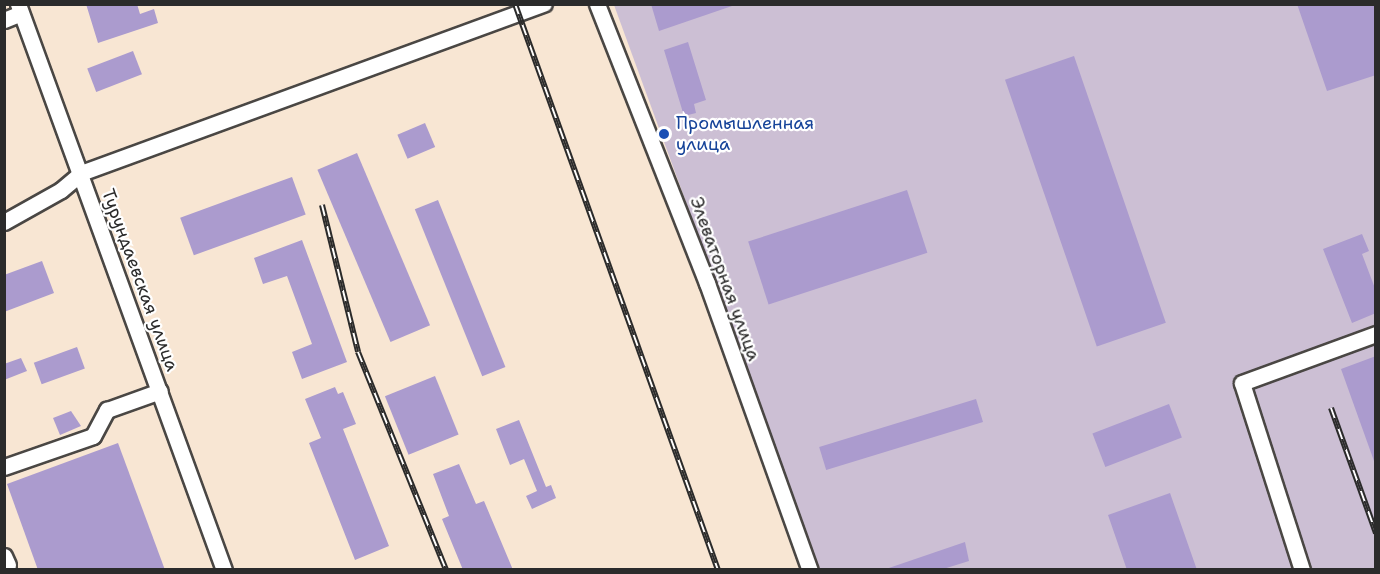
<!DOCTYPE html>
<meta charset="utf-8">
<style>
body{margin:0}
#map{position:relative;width:1380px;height:574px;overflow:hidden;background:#f8e6d3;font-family:"Shantell Sans",sans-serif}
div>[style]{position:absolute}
.industrial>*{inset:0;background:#ccbfd4}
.building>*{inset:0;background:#ab9bce;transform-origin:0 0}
.roads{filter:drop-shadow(2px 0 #4a4744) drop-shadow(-2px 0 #4a4744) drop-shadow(0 2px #4a4744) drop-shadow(0 -2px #4a4744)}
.minor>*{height:15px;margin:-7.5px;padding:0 7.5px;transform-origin:7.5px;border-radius:7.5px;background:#fff}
.rail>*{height:6px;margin-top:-3px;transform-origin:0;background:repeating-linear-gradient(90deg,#fff 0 11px,#2b2b2b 0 22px);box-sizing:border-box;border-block:2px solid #2b2b2b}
.dots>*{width:16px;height:16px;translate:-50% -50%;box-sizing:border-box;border:3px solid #fff;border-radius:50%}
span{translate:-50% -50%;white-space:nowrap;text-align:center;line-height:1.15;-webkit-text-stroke:4.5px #fff;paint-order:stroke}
.transit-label{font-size:18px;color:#164399}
.left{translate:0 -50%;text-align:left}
.street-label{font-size:18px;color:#2b2b2b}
.frame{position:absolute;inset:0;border:6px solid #2b2b2b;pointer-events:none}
</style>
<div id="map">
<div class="industrial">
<div style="clip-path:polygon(614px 5px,1375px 5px,1375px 569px,820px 569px)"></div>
</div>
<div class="building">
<div style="clip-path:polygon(86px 4px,137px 4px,140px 14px,154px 9px,158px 23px,98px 43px)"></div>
<div style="clip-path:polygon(651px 4px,731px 4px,732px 6px,659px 31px)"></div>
<div style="clip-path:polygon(1297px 4px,1376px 4px,1376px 75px,1327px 91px)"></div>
<div style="clip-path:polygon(688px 42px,706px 100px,694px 104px,696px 113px,684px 116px,664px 50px)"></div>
<div style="left:133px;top:51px;width:25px;height:49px;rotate:69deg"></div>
<div style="left:1074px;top:56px;width:282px;height:73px;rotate:71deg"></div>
<div style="left:425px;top:123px;width:26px;height:30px;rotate:67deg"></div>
<div style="left:357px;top:153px;width:187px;height:43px;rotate:67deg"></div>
<div style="left:292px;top:177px;width:40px;height:119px;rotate:70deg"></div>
<div style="left:907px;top:190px;width:66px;height:167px;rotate:72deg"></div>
<div style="left:438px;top:200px;width:180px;height:25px;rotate:68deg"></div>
<div style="clip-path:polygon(1362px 234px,1369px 251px,1362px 254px,1376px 291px,1376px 313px,1352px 323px,1323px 249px)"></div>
<div style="clip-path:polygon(302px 240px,347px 362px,302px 379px,292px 352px,312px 344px,287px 276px,263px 284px,254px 258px)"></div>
<div style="clip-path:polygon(42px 261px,54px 293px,4px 312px,4px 275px)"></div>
<div style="left:77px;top:347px;width:23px;height:46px;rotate:70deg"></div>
<div style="clip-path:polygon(1376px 356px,1376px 460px,1374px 461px,1341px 369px)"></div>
<div style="clip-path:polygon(21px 358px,27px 371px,4px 380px,4px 364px)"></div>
<div style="left:435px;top:376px;width:63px;height:54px;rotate:68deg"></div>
<div style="clip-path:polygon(335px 387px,338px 394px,343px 392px,356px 424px,343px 429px,389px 546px,355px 560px,309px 443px,321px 438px,305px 399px)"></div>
<div style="left:976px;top:399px;width:24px;height:164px;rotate:73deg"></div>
<div style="left:1169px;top:404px;width:36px;height:82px;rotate:69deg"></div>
<div style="clip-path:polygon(71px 411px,81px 426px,60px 435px,53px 418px)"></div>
<div style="clip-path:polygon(519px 420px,546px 487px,551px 485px,556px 498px,532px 509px,526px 496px,537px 491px,524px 459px,510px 465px,496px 429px)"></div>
<div style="clip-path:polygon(118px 443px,165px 570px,38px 570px,7px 484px)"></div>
<div style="clip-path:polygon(459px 464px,476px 504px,484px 501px,513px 570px,463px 570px,442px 519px,449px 516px,433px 474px)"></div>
<div style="clip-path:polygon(1170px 493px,1197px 570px,1127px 570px,1108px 515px)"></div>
<div style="clip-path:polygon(965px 542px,969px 561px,940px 570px,883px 570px)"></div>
</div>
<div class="roads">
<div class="minor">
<div style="left:18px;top:4px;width:602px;rotate:70deg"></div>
<div style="left:597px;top:4px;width:300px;rotate:68.5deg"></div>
<div style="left:707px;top:283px;width:305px;rotate:70.3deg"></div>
<div style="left:4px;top:20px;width:18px;rotate:-22deg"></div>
<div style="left:4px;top:222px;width:65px;rotate:-29.3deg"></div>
<div style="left:61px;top:190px;width:26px;rotate:-40deg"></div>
<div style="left:81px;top:173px;width:493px;rotate:-20.1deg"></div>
<div style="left:4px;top:467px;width:94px;rotate:-19.2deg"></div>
<div style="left:93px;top:436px;width:30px;rotate:-62deg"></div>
<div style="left:107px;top:410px;width:56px;rotate:-19.7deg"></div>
<div style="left:4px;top:556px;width:10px;rotate:66deg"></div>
<div style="left:1302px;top:570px;width:196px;rotate:-107.8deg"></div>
<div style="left:1242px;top:383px;width:143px;rotate:-20.1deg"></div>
</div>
</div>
<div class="rail">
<div style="left:515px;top:4px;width:601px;rotate:70.27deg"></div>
<div style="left:322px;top:205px;width:151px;rotate:76.2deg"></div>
<div style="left:358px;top:352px;width:235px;rotate:68deg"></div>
<div style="left:1331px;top:408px;width:133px;rotate:70.2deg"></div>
</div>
<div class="dots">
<div style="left:664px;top:134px;background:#1a4fb4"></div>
</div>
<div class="transit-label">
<span class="left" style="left:676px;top:134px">Промышленная<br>улица</span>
</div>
<div class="street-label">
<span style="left:725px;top:279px;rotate:70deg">Элеваторная улица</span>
<span style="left:140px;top:280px;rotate:70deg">Турундаевская улица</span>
</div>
<div class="frame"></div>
</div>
